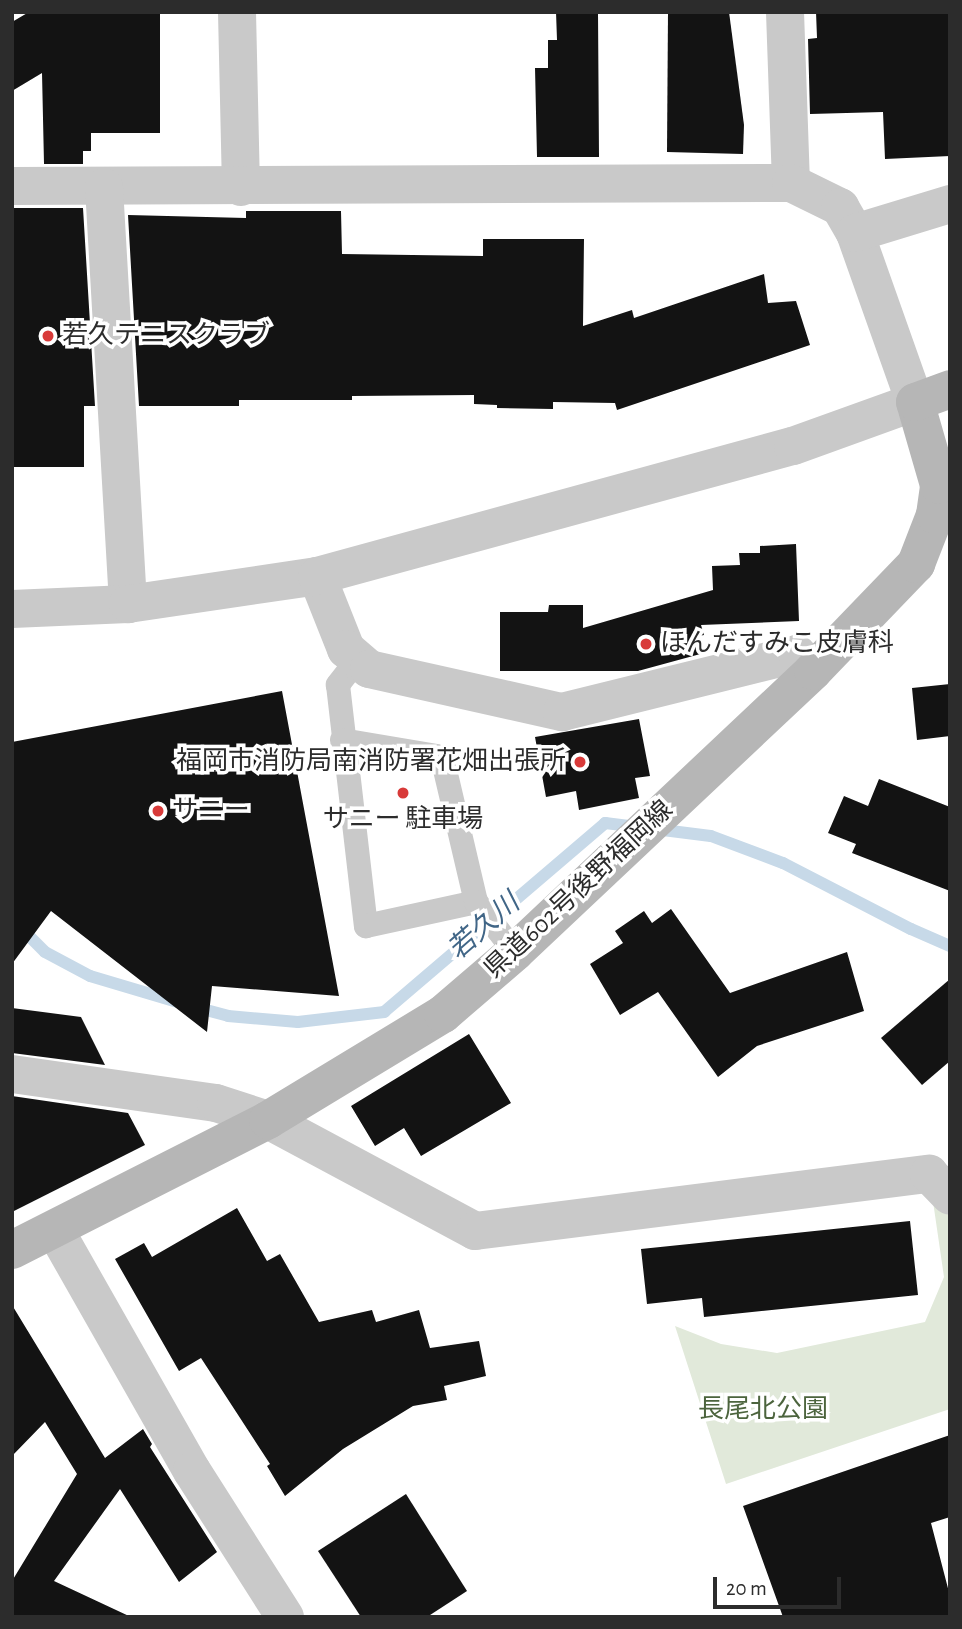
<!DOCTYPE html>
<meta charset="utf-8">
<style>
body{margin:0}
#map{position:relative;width:962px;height:1629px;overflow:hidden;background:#fff;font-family:"Alegreya Sans","Noto Sans JP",sans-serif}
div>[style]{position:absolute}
.green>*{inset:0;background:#e1e9da}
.stream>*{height:12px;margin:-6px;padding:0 6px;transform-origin:6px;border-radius:6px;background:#c7d9e8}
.building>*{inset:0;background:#131313}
.service>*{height:24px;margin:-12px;padding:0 12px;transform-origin:12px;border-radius:12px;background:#c9c9c9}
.minor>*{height:38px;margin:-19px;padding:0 19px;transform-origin:19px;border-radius:19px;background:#c9c9c9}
.tertiary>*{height:38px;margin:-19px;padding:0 19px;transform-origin:19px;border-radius:19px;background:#c9c9c9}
.secondary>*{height:38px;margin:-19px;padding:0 19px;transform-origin:19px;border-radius:19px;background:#b6b6b6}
.dots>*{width:19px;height:19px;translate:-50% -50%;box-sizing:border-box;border:4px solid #fff;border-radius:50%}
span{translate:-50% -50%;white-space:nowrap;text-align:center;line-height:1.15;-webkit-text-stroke:7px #fff;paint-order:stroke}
.poi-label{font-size:26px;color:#2c2c2c}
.left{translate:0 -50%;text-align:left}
.right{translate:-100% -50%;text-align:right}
.street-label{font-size:26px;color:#2c2c2c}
.park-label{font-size:26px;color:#4c643d}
.water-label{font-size:28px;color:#416687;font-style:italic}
.frame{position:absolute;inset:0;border:14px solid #2c2c2c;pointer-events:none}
.scale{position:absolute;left:713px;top:1577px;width:128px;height:32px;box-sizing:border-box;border:4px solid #2c2c2c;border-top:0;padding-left:9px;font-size:21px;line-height:24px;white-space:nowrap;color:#2c2c2c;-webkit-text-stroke:5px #fff;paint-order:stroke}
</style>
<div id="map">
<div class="green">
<div style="clip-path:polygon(929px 1174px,950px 1197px,950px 1409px,726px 1484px,675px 1326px,721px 1344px,777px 1353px,925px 1322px,944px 1277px)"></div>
</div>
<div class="stream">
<div style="left:655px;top:829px;width:56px;rotate:7.1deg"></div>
<div style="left:711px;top:836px;width:77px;rotate:20.6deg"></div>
<div style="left:783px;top:863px;width:144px;rotate:27.3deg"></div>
<div style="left:911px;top:929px;width:43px;rotate:23.6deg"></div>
<div style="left:20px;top:927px;width:35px;rotate:45deg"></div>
<div style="left:45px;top:952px;width:51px;rotate:28.1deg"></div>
<div style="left:90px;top:976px;width:92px;rotate:16.5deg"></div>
<div style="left:195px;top:1007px;width:34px;rotate:15deg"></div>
<div style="left:228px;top:1016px;width:70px;rotate:4.9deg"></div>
<div style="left:298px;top:1022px;width:87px;rotate:-6.6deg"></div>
<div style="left:384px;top:1012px;width:291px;rotate:-40.5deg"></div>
<div style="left:605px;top:823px;width:32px;rotate:7deg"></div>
</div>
<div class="building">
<div style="clip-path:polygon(29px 12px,160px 12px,160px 133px,91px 133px,91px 151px,83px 151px,83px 164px,44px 164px,42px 73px,12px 91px,12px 22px)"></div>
<div style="clip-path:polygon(556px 12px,598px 12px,599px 157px,537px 157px,535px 68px,548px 68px,548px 40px,557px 40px)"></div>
<div style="clip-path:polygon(668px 12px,729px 12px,744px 125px,743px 154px,667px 152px)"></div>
<div style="clip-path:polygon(816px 12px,950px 12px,950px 156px,885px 159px,883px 112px,810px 114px,808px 39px,817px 38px)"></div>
<div style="clip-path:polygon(12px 208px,83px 208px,95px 406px,84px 406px,84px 467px,12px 467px)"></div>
<div style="clip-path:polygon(246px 211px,341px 211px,342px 254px,483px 256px,483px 239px,584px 239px,583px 326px,632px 310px,634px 318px,764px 274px,768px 303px,796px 301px,810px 345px,617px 410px,615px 403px,553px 402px,553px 409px,497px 408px,497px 405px,474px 404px,474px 395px,352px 396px,352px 400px,239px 400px,239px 406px,139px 406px,128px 215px,246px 218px)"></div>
<div style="clip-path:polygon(796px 544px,799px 621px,701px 625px,704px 635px,699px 636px,704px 653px,638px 671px,500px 671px,500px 612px,548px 612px,549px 605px,583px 605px,583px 628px,713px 590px,712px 566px,740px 565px,739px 553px,760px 553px,760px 546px)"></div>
<div style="clip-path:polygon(950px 684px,950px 736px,917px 740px,912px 688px)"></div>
<div style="clip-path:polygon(282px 691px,339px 996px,212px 986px,207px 1032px,51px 911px,12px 964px,12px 742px)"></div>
<div style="clip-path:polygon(639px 719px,650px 776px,635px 778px,639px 798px,579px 810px,576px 791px,546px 797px,535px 737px)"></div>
<div style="clip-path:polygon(879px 779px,950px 807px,950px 891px,852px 853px,856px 844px,828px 833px,844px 796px,868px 806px)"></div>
<div style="clip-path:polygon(671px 909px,730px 993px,847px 952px,864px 1011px,757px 1046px,718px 1077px,658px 992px,620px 1015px,590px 964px,623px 943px,615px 931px,644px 911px,652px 923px)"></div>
<div style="clip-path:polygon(950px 979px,950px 1061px,922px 1085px,881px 1038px)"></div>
<div style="clip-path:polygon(12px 1008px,81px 1017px,105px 1065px,12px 1053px)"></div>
<div style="clip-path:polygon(469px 1034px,511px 1103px,421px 1156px,404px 1128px,375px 1146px,351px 1106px)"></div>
<div style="clip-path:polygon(12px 1096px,128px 1113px,145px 1145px,12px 1212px)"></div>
<div style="clip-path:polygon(237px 1208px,267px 1261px,280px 1254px,319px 1322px,372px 1310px,376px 1322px,419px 1310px,430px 1348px,479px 1341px,486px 1376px,444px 1386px,447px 1400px,413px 1406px,343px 1449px,285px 1496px,267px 1466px,270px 1464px,201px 1358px,179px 1371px,115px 1259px,144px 1243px,152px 1257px)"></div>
<div style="clip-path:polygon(910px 1221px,918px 1295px,704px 1317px,702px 1298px,647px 1304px,641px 1249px)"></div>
<div style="clip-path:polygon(12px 1305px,105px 1458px,143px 1429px,152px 1444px,150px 1447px,217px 1552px,179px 1582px,120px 1489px,54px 1581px,131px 1617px,12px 1616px,12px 1581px,77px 1474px,45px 1422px,12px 1456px)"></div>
<div style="clip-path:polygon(950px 1435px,950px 1517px,931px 1523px,950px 1596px,950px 1617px,783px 1617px,743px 1506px)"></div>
<div style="clip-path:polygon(406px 1494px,467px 1591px,427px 1617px,361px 1617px,318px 1551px)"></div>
</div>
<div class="service">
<div style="left:358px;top:659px;width:33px;rotate:128deg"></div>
<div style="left:338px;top:685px;width:243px;rotate:83.4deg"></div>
<div style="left:366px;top:926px;width:113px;rotate:-12.3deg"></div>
<div style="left:342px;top:740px;width:101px;rotate:9.6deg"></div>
<div style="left:442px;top:757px;width:149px;rotate:76.8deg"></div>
<div style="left:476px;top:902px;width:63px;rotate:52deg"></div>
</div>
<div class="minor">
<div style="left:237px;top:12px;width:175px;rotate:88.7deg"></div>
<div style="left:785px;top:12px;width:171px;rotate:88deg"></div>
<div style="left:12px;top:186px;width:779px;rotate:-0.22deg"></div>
<div style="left:791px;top:183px;width:55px;rotate:26.1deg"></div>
<div style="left:840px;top:207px;width:30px;rotate:60deg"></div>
<div style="left:855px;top:233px;width:179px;rotate:70.5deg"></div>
<div style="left:104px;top:187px;width:418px;rotate:86.7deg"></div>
<div style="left:855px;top:233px;width:99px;rotate:-17deg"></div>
<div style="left:317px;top:576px;width:79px;rotate:68.3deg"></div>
<div style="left:346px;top:649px;width:30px;rotate:41deg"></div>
<div style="left:369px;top:669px;width:198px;rotate:12.6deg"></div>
<div style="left:562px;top:712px;width:242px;rotate:-13.9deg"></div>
<div style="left:797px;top:654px;width:23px;rotate:47deg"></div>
<div style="left:12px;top:1074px;width:206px;rotate:8.1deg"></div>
<div style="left:216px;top:1103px;width:55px;rotate:18.1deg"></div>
<div style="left:268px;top:1120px;width:235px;rotate:28.2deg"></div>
<div style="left:475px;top:1231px;width:458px;rotate:-7.2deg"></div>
<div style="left:929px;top:1174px;width:30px;rotate:46deg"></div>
<div style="left:55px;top:1230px;width:277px;rotate:60.4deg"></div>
<div style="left:192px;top:1471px;width:173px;rotate:57.5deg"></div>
</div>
<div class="tertiary">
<div style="left:12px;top:609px;width:116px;rotate:-2.5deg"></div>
<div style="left:128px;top:604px;width:191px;rotate:-8.4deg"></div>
<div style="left:317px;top:576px;width:493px;rotate:-15.3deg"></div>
<div style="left:793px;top:446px;width:130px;rotate:-19.8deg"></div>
</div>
<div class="secondary">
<div style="left:12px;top:1250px;width:287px;rotate:-26.9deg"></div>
<div style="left:268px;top:1120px;width:205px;rotate:-31.2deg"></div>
<div style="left:443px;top:1014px;width:95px;rotate:-40.7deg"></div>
<div style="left:515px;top:952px;width:410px;rotate:-43.3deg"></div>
<div style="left:813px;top:671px;width:149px;rotate:-46.1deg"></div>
<div style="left:916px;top:564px;width:53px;rotate:-68.8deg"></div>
<div style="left:935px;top:515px;width:30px;rotate:-82deg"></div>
<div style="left:939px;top:485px;width:86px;rotate:-106.1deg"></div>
<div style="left:915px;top:402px;width:37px;rotate:-20deg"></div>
</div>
<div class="dots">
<div style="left:48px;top:336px;background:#d83a39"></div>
<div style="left:646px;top:644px;background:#d83a39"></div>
<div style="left:580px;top:762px;background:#d83a39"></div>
<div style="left:403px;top:793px;background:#d83a39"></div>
<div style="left:158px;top:811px;background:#d83a39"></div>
</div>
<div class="poi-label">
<span class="left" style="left:62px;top:336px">若久テニスクラブ</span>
<span class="left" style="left:660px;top:644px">ほんだすみこ皮膚科</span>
<span class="right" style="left:566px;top:762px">福岡市消防局南消防署花畑出張所</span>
<span class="left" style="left:172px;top:811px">サニー</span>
<span style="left:403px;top:820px">サニー 駐車場</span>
</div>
<div class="street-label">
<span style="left:579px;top:890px;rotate:-43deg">県道602号後野福岡線</span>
</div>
<div class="park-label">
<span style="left:763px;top:1410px">長尾北公園</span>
</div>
<div class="water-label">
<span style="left:484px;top:927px;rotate:-41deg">若久川</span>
</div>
<div class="frame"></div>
<div class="scale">20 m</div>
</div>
